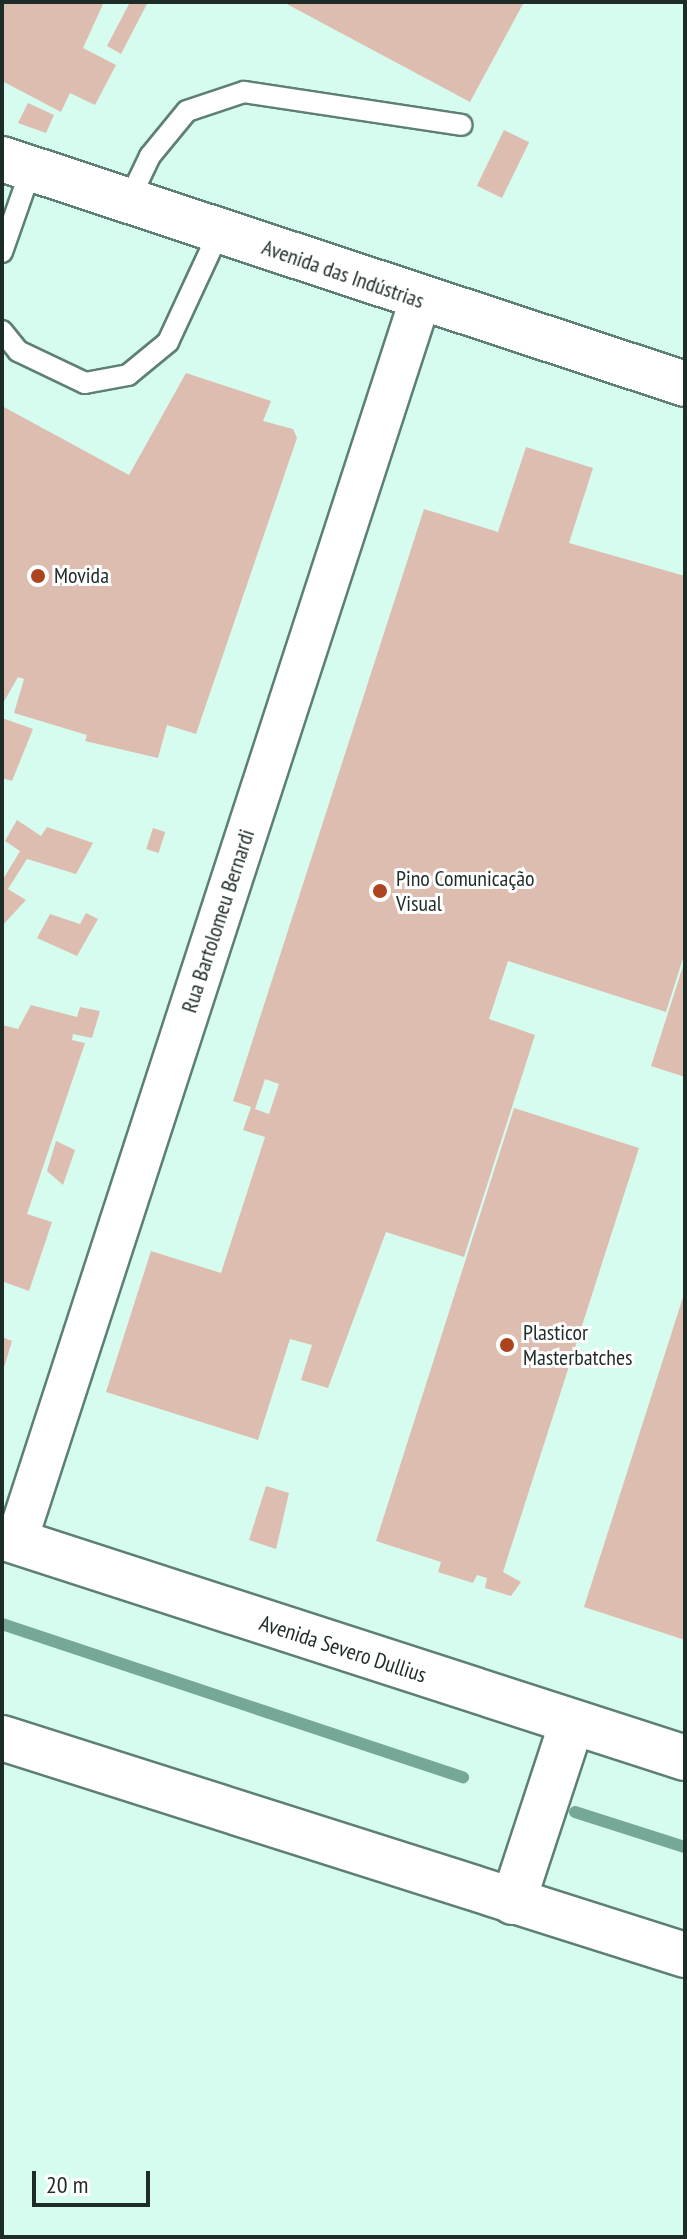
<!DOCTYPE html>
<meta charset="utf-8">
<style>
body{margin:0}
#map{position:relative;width:687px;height:2239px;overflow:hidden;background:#d6fcef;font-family:"PT Sans Narrow",sans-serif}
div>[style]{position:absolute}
.stream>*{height:12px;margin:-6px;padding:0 6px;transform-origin:6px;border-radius:6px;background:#76a898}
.building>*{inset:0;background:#debdb1;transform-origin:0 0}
.roads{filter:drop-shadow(2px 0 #5e7f75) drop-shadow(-2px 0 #5e7f75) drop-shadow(0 2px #5e7f75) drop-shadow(0 -2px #5e7f75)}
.lane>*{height:20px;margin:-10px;padding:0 10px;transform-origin:10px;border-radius:10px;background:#fff}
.street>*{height:40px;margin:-20px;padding:0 20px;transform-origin:20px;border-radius:20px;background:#fff}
.secondary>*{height:44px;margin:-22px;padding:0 22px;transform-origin:22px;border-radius:22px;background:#fff}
.dots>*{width:22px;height:22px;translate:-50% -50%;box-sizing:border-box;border:4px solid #fff;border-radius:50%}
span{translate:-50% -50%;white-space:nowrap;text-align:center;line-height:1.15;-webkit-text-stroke:6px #fff;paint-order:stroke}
.street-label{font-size:22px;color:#1e2c28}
.poi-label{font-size:22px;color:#1e2c28}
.left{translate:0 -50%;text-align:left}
.frame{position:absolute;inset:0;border:4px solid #1e2c28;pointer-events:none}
.scale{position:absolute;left:32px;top:2171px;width:118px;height:36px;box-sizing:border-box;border:4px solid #1e2c28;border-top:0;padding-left:10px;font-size:24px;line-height:28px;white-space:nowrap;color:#1e2c28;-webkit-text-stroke:6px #fff;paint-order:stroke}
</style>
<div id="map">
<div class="stream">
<div style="left:2px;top:1624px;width:486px;rotate:18.4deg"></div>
<div style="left:575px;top:1812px;width:115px;rotate:17.7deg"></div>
</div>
<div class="building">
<div style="clip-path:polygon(2px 2px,104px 2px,83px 48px,116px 65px,95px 105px,70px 93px,61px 112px,2px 81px)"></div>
<div style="clip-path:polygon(130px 2px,148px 2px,121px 54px,107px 46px)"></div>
<div style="clip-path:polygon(283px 2px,524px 2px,470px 102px)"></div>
<div style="clip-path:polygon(28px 103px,54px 115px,46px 133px,18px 123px)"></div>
<div style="left:504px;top:130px;width:28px;height:62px;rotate:26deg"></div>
<div style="clip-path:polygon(186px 373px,271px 401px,263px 421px,293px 429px,297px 438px,196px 734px,167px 725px,158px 758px,85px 741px,87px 735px,14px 713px,24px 679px,18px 677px,2px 705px,2px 406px,129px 475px)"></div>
<div style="clip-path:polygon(evenodd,526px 447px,593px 468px,569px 543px,685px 576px,685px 952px,666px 1012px,508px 961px,489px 1019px,535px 1035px,464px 1257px,386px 1232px,328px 1388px,301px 1380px,312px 1345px,290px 1339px,258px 1440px,106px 1392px,151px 1251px,221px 1273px,265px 1137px,243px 1130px,251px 1107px,233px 1101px,424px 509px,498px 532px,526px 447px,265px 1079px,279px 1084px,269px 1114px,255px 1109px,265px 1079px)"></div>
<div style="clip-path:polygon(2px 718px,33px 729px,12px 781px,2px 778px)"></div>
<div style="clip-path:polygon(17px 820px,41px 836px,47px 827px,93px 843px,76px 874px,27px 859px,8px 889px,26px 900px,2px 926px,2px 881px,20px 851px,5px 841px)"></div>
<div style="left:153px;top:828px;width:13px;height:22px;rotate:18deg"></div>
<div style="clip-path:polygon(86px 913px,98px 919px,77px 956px,37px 938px,50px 914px,80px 924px)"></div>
<div style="clip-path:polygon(684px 963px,685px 963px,685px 1077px,651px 1066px)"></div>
<div style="clip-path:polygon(31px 1005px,77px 1017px,80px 1007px,100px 1011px,92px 1038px,73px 1034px,72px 1040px,85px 1043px,27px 1214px,52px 1222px,29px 1291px,4px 1282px,2px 1273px,2px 1025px,18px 1029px)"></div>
<div style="clip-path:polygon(514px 1108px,639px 1148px,503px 1572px,521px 1582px,511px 1596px,485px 1588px,487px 1578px,477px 1575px,473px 1583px,438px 1572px,441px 1562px,376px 1541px)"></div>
<div style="clip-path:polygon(56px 1141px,75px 1150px,63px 1185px,47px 1171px)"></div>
<div style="clip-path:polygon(684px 1294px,685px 1294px,685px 1640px,584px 1607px)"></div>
<div style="clip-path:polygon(2px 1337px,12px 1341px,3px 1371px,2px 1371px)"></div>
<div style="clip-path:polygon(266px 1486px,289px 1493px,276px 1549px,249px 1540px)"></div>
</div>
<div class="roads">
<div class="lane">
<div style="left:128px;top:202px;width:51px;rotate:-64.4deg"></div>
<div style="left:150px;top:156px;width:58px;rotate:-50.6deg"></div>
<div style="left:187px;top:111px;width:60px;rotate:-18.4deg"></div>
<div style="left:244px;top:92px;width:220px;rotate:8.6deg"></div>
<div style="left:2px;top:252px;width:88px;rotate:-70.7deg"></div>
<div style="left:2px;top:331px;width:26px;rotate:51deg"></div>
<div style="left:18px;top:351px;width:74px;rotate:25.5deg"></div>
<div style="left:85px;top:383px;width:44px;rotate:-10.5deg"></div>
<div style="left:128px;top:375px;width:52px;rotate:-39.5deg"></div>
<div style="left:168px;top:342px;width:121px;rotate:-65.1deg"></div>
</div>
<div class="street">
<div style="left:16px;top:1543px;width:1307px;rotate:-71.99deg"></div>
</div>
<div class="secondary">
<div style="left:2px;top:159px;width:719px;rotate:18.23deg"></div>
<div style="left:2px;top:1537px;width:718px;rotate:17.93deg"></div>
<div style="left:2px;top:1738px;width:717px;rotate:17.63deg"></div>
<div style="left:513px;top:1902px;width:188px;rotate:-71.8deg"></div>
</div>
</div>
<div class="dots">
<div style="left:38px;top:576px;background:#ab441f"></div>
<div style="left:380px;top:891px;background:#ab441f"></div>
<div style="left:507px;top:1345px;background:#ab441f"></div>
</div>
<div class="street-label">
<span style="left:343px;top:274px;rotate:19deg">Avenida das Indústrias</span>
<span style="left:218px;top:921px;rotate:-72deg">Rua Bartolomeu Bernardi</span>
<span style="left:343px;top:1649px;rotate:18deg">Avenida Severo Dullius</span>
</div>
<div class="poi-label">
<span class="left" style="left:54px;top:576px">Movida</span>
<span class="left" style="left:396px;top:891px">Pino Comunicação<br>Visual</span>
<span class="left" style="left:523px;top:1345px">Plasticor<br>Masterbatches</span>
</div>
<div class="frame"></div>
<div class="scale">20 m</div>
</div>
